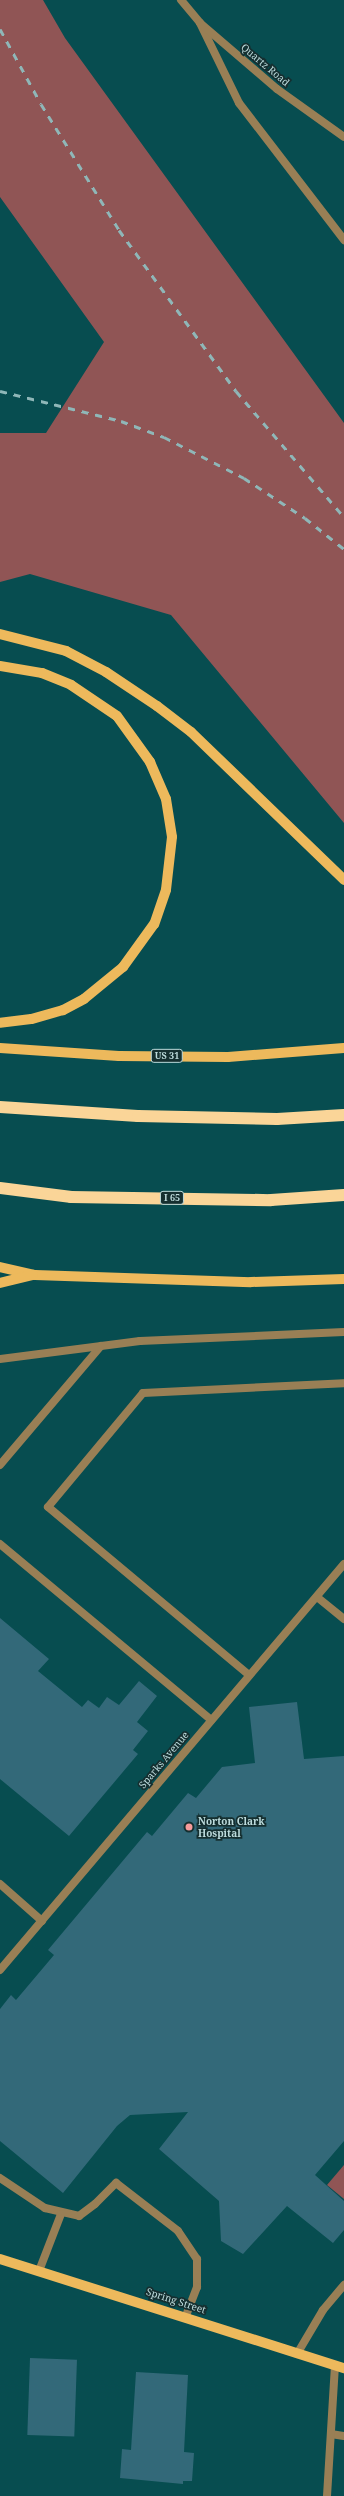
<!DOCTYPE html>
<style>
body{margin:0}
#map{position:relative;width:344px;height:2496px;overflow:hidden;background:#074d50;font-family:"Noto Serif",serif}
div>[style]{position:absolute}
.green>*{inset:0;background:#905555}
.building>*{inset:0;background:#336979;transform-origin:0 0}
.service>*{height:8px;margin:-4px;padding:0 4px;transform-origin:4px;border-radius:4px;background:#997f55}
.minor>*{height:8px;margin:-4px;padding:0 4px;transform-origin:4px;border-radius:4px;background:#997f55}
.primary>*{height:10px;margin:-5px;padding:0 5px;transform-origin:5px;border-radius:5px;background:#edb95c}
.motorway>*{height:12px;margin:-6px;padding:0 6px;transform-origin:6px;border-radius:6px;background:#fad598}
.rail>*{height:3px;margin-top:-1.5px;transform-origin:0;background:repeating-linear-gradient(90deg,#8fb7b8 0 7px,transparent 0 14px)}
.dots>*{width:11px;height:11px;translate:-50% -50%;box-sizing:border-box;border:2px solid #152f30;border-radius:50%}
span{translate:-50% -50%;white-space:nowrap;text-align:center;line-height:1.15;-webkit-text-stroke:3.5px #152f30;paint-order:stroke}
.shield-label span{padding:1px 3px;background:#152f30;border:1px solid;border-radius:3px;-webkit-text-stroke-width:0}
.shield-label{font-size:9px;color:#bddbdc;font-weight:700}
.street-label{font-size:10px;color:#bddbdc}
.poi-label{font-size:10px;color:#bddbdc;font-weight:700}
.left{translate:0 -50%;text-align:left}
</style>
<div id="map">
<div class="green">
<div style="clip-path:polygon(0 0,43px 0,65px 38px,344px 423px,344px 823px,171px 615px,30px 574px,0 582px,0 433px,46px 433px,104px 342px,0 197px)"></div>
<div style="clip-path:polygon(344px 2165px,344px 2199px,327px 2185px)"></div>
</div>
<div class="building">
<div style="clip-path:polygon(0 1618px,49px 1659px,38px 1671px,82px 1707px,88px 1700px,99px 1708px,107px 1697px,119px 1705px,139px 1681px,157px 1696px,137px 1722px,148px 1731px,133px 1750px,138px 1754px,69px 1836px,0 1779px)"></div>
<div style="clip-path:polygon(297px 1702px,304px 1759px,344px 1756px,344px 2141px,315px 2175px,344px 2201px,344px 2230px,333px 2243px,287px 2206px,243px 2254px,221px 2241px,219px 2201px,159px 2149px,188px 2112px,130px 2115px,117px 2126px,63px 2193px,0 2141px,0 2009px,11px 1995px,16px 2000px,54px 1955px,48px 1950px,147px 1832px,152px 1836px,188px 1793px,196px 1798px,222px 1767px,255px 1763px,249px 1707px)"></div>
<div style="left:30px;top:2358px;width:47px;height:77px;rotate:2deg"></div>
<div style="clip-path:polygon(136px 2372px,188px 2375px,184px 2452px,194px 2453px,192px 2481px,183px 2481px,183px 2484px,120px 2478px,122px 2449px,131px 2450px)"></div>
</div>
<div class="service">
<div style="left:200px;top:23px;width:89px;rotate:64deg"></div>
<div style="left:239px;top:103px;width:173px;rotate:52.5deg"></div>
<div style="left:0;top:1465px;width:156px;rotate:-49.7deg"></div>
<div style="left:0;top:1544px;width:275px;rotate:39.8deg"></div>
<div style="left:317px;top:1597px;width:35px;rotate:39deg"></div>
<div style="left:249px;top:1675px;width:262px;rotate:-140.1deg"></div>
<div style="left:48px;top:1507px;width:148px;rotate:-50.2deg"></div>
<div style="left:143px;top:1393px;width:201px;rotate:-2.8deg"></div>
<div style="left:0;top:1884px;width:56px;rotate:41.4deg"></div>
<div style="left:0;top:2178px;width:54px;rotate:33.7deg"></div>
<div style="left:45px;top:2208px;width:35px;rotate:13deg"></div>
<div style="left:79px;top:2216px;width:20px;rotate:-37deg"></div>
<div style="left:95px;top:2204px;width:30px;rotate:-45deg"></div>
<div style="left:116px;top:2183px;width:78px;rotate:37.7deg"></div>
<div style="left:178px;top:2231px;width:34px;rotate:56deg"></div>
<div style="left:197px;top:2259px;width:28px;rotate:90deg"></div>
<div style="left:197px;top:2287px;width:31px;rotate:111deg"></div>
<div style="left:39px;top:2271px;width:61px;rotate:-68.9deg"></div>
<div style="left:331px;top:2434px;width:13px;rotate:9deg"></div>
<div style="left:327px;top:2496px;width:130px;rotate:-86.5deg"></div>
</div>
<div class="minor">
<div style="left:181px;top:0;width:30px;rotate:50deg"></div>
<div style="left:200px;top:23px;width:101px;rotate:40.6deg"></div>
<div style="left:277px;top:89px;width:82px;rotate:35.6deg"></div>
<div style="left:0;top:1359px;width:141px;rotate:-7.3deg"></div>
<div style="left:140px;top:1341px;width:204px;rotate:-2.5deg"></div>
<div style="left:0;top:1970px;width:532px;rotate:-49.73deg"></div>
<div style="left:297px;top:2354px;width:51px;rotate:-59.4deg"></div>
<div style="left:323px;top:2310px;width:33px;rotate:-50deg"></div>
</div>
<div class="primary">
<div style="left:0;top:634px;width:68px;rotate:14.4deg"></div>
<div style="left:66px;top:651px;width:45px;rotate:27.7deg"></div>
<div style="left:106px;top:672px;width:61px;rotate:33.7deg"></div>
<div style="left:157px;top:706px;width:43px;rotate:37.4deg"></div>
<div style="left:191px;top:732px;width:213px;rotate:44deg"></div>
<div style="left:0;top:666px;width:43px;rotate:9.5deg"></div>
<div style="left:42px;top:673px;width:31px;rotate:22deg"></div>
<div style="left:71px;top:685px;width:55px;rotate:34deg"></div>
<div style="left:117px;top:716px;width:57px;rotate:54.3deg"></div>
<div style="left:150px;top:762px;width:40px;rotate:66.6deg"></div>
<div style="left:166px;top:799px;width:38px;rotate:81deg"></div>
<div style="left:172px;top:837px;width:53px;rotate:96.5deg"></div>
<div style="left:166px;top:890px;width:36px;rotate:109deg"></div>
<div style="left:154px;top:924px;width:53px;rotate:125.8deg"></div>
<div style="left:123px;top:967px;width:50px;rotate:140.6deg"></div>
<div style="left:84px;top:999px;width:24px;rotate:152deg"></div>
<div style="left:63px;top:1010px;width:33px;rotate:164deg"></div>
<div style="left:31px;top:1019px;width:31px;rotate:173deg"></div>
<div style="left:0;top:1048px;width:119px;rotate:3.8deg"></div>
<div style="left:119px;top:1056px;width:109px;rotate:0.5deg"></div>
<div style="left:228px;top:1057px;width:116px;rotate:-4.4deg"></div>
<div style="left:0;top:1267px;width:36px;rotate:13deg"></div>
<div style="left:35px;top:1275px;width:216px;rotate:1.9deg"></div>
<div style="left:251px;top:1282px;width:93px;rotate:-1.8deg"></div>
<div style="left:0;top:1283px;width:34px;rotate:-14deg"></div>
<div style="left:0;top:2259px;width:361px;rotate:17.6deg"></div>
</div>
<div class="motorway">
<div style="left:0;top:1107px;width:138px;rotate:3.7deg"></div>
<div style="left:138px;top:1116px;width:139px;rotate:1.2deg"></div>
<div style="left:277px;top:1119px;width:67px;rotate:-3.4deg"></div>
<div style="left:0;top:1188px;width:72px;rotate:7.2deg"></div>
<div style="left:71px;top:1197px;width:200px;rotate:0.9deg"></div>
<div style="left:271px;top:1200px;width:73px;rotate:-3.9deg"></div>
</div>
<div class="rail">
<div style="left:0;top:29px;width:85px;rotate:61.3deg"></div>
<div style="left:41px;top:104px;width:148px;rotate:58.2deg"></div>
<div style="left:119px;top:230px;width:199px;rotate:54deg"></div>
<div style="left:236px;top:391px;width:166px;rotate:49.4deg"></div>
<div style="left:0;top:391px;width:125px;rotate:13.9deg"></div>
<div style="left:121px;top:421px;width:46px;rotate:20.4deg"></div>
<div style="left:164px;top:437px;width:90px;rotate:27.1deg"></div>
<div style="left:244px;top:478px;width:73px;rotate:33.3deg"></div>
<div style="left:305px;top:518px;width:50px;rotate:38.5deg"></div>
</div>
<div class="dots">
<div style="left:189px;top:1827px;background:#f59b9b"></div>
</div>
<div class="shield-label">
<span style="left:167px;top:1056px">US 31</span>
<span style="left:172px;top:1198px">I 65</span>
</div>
<div class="street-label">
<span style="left:265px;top:65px;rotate:40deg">Quartz Road</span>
<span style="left:164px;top:1760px;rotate:-50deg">Sparks Avenue</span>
<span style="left:176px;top:2301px;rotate:18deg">Spring Street</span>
</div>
<div class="poi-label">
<span class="left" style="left:198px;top:1827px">Norton Clark<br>Hospital</span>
</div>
</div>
